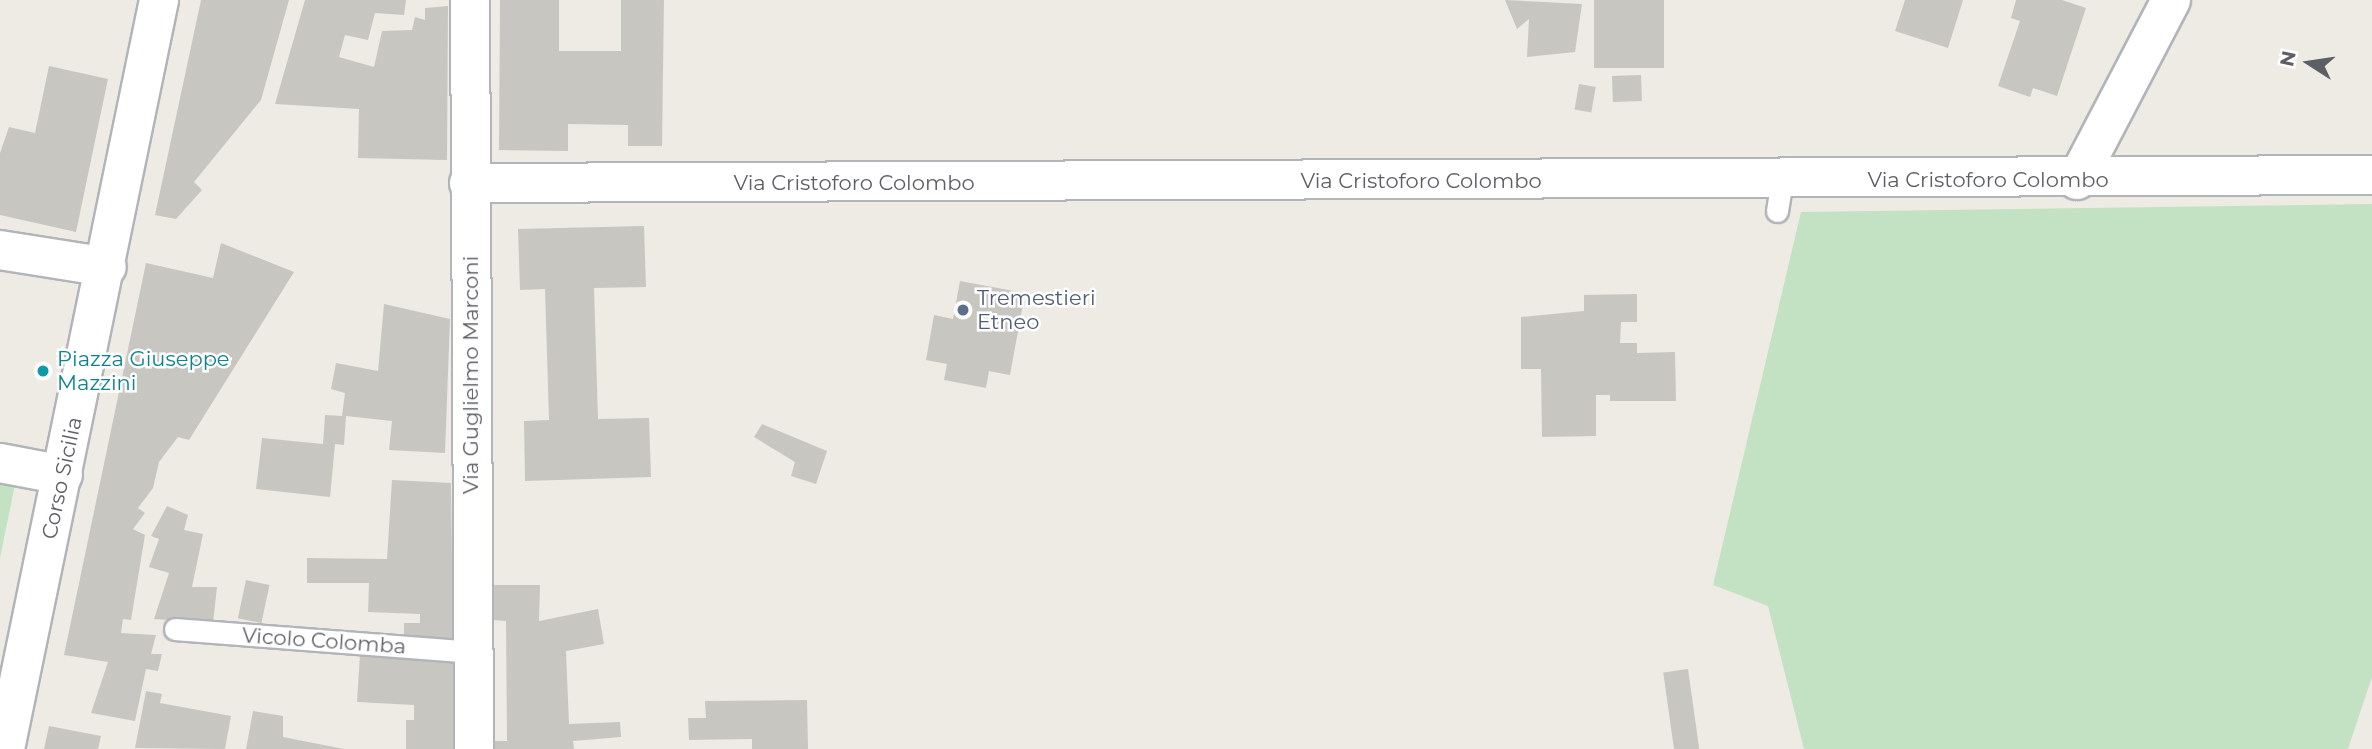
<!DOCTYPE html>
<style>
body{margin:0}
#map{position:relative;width:2372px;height:749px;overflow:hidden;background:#edebe4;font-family:Montserrat,sans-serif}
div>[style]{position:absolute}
.green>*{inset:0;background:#c3e2c3}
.building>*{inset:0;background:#c8c6c1;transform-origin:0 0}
.roads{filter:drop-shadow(2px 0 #b1b4b8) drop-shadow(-2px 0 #b1b4b8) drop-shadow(0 2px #b1b4b8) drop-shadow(0 -2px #b1b4b8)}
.service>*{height:21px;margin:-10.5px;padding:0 10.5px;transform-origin:10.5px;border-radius:10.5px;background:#fff}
.minor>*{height:38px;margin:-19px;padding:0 19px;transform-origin:19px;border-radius:19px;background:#fff}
.secondary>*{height:38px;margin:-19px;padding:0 19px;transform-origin:19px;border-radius:19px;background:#fff}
.dots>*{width:19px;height:19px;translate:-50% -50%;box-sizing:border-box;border:4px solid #fff;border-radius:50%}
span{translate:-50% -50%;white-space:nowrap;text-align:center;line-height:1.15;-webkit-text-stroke:5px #fff;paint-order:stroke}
.street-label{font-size:21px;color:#5c5f63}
.service-label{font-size:21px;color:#4e5e75}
.left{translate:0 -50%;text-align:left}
.culture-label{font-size:21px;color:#0d838f}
.north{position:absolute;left:2274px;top:28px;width:70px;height:70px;-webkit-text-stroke:5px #fff;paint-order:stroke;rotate:282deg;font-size:19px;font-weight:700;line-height:28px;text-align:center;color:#5c5f63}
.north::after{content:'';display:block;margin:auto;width:24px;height:32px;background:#5c5f63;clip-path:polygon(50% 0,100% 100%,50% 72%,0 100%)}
</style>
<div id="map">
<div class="green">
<div style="clip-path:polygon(2372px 204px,2372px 677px,2348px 749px,1804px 749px,1768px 606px,1713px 585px,1801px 212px)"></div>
<div style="clip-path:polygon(0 480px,15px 484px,0 558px)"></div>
</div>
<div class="building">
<div style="clip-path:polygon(201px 0,289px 0,261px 100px,194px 182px,202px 190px,176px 219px,155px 215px)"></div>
<div style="clip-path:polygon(305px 0,406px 0,404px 15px,375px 13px,368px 40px,345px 35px,339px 57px,374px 67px,382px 31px,412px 30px,415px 17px,425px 20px,425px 8px,448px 6px,447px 160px,358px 158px,359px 109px,275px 104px)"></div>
<div style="clip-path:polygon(500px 0,559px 0,559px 51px,621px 51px,621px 0,664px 0,662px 146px,628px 146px,628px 125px,568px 124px,568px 151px,499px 150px)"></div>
<div style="clip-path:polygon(1505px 0,1582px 4px,1575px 52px,1527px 57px,1529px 19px,1517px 29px)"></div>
<div style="left:1594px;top:0;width:70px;height:68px"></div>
<div style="clip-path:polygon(1905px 0,1963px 0,1948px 48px,1895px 31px)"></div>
<div style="clip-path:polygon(2016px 0,2062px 0,2086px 8px,2057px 96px,2033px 88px,2030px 97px,1998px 86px,2020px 21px,2011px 18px)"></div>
<div style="clip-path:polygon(49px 66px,108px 79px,76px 232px,0 215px,0 153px,9px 127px,35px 133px)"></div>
<div style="left:1641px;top:75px;width:26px;height:29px;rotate:88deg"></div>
<div style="left:1579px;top:84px;width:17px;height:26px;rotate:10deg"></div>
<div style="clip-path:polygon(644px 226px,646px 287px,594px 288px,598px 419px,649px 418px,651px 477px,525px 481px,524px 421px,549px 420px,545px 289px,520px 290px,518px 229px)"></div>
<div style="clip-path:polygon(221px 243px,294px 272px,189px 440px,178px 437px,159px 462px,153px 488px,138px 508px,145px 513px,133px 529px,145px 535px,131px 620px,123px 619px,121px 633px,156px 635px,151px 654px,162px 654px,158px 671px,146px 669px,135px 721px,91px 713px,108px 662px,64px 655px,146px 263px,213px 278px)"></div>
<div style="clip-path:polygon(960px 281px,1025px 293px,1010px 375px,989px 371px,986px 388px,944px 380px,947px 364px,926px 360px,934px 315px,953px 319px)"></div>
<div style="clip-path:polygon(1637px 294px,1637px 322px,1621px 322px,1620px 343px,1637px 343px,1637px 353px,1675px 352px,1676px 401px,1610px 401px,1610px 395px,1596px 395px,1596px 436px,1542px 437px,1541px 369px,1521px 369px,1521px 317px,1584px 311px,1584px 295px)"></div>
<div style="clip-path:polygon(384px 304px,450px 319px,445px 453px,389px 450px,392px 421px,346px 416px,344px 445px,335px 444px,330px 497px,256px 489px,262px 438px,323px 444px,325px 415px,342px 416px,345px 393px,331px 389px,336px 363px,378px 371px)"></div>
<div style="clip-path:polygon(762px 424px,827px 451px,816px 484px,791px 476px,795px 462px,754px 437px)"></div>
<div style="clip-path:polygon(392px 480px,451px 483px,453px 643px,404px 638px,404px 623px,420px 623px,420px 614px,368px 612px,369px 583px,307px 583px,307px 558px,387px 559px)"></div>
<div style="clip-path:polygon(167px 506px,188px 515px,184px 530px,203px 534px,192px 587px,217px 587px,213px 623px,154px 619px,169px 573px,149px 567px,159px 539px,151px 536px)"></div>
<div style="left:246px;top:580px;width:24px;height:39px;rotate:12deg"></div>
<div style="clip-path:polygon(493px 585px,540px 585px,539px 621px,598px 609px,604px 644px,566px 651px,569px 724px,620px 722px,621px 737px,573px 741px,574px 749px,494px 749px,494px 741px,507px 741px,506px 621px,493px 620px)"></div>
<div style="clip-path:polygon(360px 654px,456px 660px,455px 749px,406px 749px,406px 720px,414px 720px,414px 705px,357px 702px)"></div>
<div style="left:1688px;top:669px;width:81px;height:25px;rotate:82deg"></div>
<div style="clip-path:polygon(146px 691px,162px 694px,160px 703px,231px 716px,225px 749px,135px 748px)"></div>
<div style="clip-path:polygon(807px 700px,808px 749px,752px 749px,752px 739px,689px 740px,688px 718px,706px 718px,705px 701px)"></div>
<div style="clip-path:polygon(253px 711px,283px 716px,283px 737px,344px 749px,246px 749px)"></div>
<div style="clip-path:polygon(49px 726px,101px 736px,98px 749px,44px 749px)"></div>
</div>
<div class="roads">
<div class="service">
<div style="left:1777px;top:211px;width:30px;rotate:-81deg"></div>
<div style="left:175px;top:629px;width:299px;rotate:4.4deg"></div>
</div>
<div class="minor">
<div style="left:2077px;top:180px;width:203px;rotate:-62.4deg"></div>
<div style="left:469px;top:183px;width:1903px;rotate:-0.24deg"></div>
<div style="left:0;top:250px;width:108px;rotate:9deg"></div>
<div style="left:0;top:463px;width:64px;rotate:10.8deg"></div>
<div style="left:5px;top:749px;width:765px;rotate:-78.38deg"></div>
</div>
<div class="secondary">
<div style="left:470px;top:0;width:749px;rotate:89.69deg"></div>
</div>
</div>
<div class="dots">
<div style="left:963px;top:310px;background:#5c6f8a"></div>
<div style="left:43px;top:371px;background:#0f9aa8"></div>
</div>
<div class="street-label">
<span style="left:1988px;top:180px">Via Cristoforo Colombo</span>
<span style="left:1421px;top:181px">Via Cristoforo Colombo</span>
<span style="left:854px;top:183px">Via Cristoforo Colombo</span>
<span style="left:471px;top:375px;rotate:-90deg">Via Guglielmo Marconi</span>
<span style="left:62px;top:478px;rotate:-78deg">Corso Sicilia</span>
<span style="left:324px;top:641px;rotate:4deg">Vicolo Colomba</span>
</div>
<div class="service-label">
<span class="left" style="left:977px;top:310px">Tremestieri<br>Etneo</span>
</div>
<div class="culture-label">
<span class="left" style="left:57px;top:371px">Piazza Giuseppe<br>Mazzini</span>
</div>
<div class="north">N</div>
</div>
